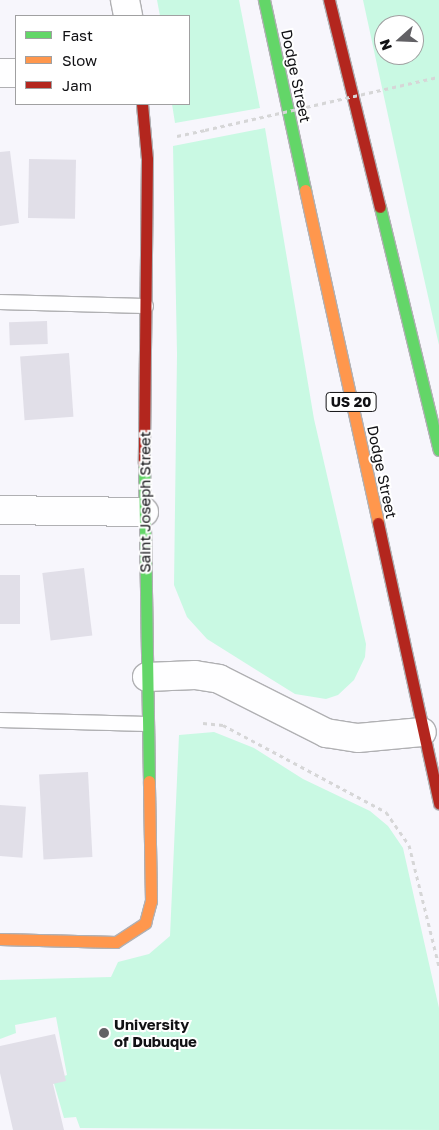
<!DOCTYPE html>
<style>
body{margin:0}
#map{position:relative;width:439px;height:1130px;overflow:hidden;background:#f7f6fc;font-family:"Golos Text",sans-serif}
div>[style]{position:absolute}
.green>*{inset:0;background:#c9f9e3}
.building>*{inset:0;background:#e1dfe8;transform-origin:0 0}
.path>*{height:3px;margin-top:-1.5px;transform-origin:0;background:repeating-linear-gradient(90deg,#d6d6d7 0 4px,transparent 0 8px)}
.roads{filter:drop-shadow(1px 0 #b0b0b3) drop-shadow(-1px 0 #b0b0b3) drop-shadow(0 1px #b0b0b3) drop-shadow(0 -1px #b0b0b3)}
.lane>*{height:14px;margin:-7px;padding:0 7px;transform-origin:7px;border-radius:7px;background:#fefeff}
.street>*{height:28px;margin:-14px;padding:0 14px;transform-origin:14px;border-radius:14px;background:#fefeff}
.fast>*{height:11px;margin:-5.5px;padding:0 5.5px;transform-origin:5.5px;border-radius:5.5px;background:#63d668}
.slow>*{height:11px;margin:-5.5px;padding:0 5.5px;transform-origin:5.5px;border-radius:5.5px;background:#ff974d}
.jam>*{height:11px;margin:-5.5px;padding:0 5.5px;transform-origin:5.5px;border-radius:5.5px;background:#b3261e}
.path-bridge>*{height:3px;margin-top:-1.5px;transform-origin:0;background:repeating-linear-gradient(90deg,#d6d6d7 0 4px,transparent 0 8px)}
.dots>*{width:14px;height:14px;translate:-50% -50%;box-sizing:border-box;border:2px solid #fff;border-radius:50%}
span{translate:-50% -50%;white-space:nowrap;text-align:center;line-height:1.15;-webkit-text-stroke:4px #fff;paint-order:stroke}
.shield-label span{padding:1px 4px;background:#fff;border:1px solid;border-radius:4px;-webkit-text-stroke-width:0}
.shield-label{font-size:14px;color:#111114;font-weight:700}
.street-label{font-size:15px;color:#111114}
.poi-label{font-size:15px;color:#111114;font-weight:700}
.left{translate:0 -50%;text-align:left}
.legend{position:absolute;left:15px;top:15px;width:175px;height:90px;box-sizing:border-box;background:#fff;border:1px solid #a0a0a1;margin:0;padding:6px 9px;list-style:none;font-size:15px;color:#111114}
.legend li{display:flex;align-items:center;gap:10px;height:25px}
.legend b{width:25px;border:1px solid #a0a0a1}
.north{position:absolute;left:374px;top:15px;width:50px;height:50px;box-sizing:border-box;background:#fff;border:1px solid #a0a0a1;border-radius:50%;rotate:250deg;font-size:14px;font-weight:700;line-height:20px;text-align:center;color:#111114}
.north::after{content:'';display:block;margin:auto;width:18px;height:22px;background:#626165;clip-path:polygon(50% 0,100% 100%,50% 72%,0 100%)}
</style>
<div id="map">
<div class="green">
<div style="clip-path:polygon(157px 0,239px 0,260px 108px,175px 123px,172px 104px,189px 104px,189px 16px,160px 16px)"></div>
<div style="clip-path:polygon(evenodd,363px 0,439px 0,439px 345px,407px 203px,363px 0,384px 25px,414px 25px,414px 55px,384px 55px,384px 25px)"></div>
<div style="clip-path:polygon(265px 128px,314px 419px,366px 644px,365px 657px,354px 680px,338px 695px,326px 699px,295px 694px,207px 639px,187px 617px,174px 585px,177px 354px,173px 146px)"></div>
<div style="clip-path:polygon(214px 732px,254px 748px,303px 779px,370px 811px,388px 826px,403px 848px,439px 1008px,439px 1130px,80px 1128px,76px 1117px,64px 1118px,53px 1080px,67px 1075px,56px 1017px,15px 1025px,16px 1033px,0 1039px,0 980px,111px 977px,118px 962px,149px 954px,170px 936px,179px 735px)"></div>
</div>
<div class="building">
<div style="clip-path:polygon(10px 151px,19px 223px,0 226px,0 152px)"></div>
<div style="left:29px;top:159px;width:47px;height:59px;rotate:1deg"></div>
<div style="left:47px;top:321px;width:23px;height:38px;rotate:88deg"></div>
<div style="left:69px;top:353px;width:64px;height:49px;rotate:86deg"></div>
<div style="left:84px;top:568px;width:68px;height:42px;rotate:83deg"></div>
<div style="left:0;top:575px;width:20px;height:49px"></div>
<div style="left:88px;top:772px;width:85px;height:49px;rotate:87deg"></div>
<div style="left:0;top:805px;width:26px;height:51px;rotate:4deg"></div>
<div style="clip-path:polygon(55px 1034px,66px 1081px,53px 1084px,64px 1130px,13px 1130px,0 1073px,0 1046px)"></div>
</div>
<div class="path">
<div style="left:177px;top:136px;width:29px;rotate:-12deg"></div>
<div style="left:203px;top:723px;width:20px;rotate:6deg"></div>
<div style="left:223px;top:725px;width:185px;rotate:28.1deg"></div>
<div style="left:386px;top:812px;width:40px;rotate:55.1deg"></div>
<div style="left:409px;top:845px;width:125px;rotate:76.1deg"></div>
</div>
<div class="roads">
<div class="lane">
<div style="left:0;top:302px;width:146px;rotate:1.6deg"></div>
<div style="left:0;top:720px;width:147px;rotate:1.6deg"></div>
</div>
<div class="street">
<div style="left:125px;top:0;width:16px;rotate:79deg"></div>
<div style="left:0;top:73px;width:16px"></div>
<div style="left:0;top:510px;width:144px;rotate:0.8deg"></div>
<div style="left:147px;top:677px;width:48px;rotate:-2.4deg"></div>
<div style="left:195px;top:675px;width:24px;rotate:9deg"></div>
<div style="left:219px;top:679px;width:120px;rotate:26.8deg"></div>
<div style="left:326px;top:733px;width:32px;rotate:9deg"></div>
<div style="left:358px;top:738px;width:64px;rotate:-5.4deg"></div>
</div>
<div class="fast">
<div style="left:264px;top:0;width:194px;rotate:77.8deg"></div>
<div style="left:380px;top:207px;width:250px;rotate:76.4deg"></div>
<div style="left:144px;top:463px;width:318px;rotate:89.1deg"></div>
</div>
<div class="slow">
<div style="left:305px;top:190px;width:341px;rotate:77.6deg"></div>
<div style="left:0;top:939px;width:116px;rotate:1.5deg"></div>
<div style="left:116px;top:942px;width:35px;rotate:-33deg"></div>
<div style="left:145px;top:923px;width:23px;rotate:-75deg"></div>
<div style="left:151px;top:901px;width:120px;rotate:-91deg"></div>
</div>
<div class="jam">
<div style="left:329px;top:0;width:213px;rotate:76.2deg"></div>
<div style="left:142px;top:104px;width:55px;rotate:84.8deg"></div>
<div style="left:147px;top:159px;width:304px;rotate:90.6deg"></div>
<div style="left:378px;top:523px;width:287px;rotate:77.7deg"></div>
</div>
</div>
<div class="path-bridge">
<div style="left:205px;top:130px;width:240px;rotate:-12.8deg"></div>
</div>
<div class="dots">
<div style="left:104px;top:1033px;background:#626165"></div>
</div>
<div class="shield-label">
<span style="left:351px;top:402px">US 20</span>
</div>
<div class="street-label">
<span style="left:296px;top:76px;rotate:78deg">Dodge Street</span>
<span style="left:382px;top:472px;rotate:78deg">Dodge Street</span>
<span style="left:145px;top:502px;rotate:-90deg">Saint Joseph Street</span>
</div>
<div class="poi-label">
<span class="left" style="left:114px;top:1033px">University<br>of Dubuque</span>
</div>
<ul class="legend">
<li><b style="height:6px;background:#63d668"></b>Fast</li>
<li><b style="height:6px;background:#ff974d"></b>Slow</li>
<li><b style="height:6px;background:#b3261e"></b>Jam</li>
</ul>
<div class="north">N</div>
</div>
